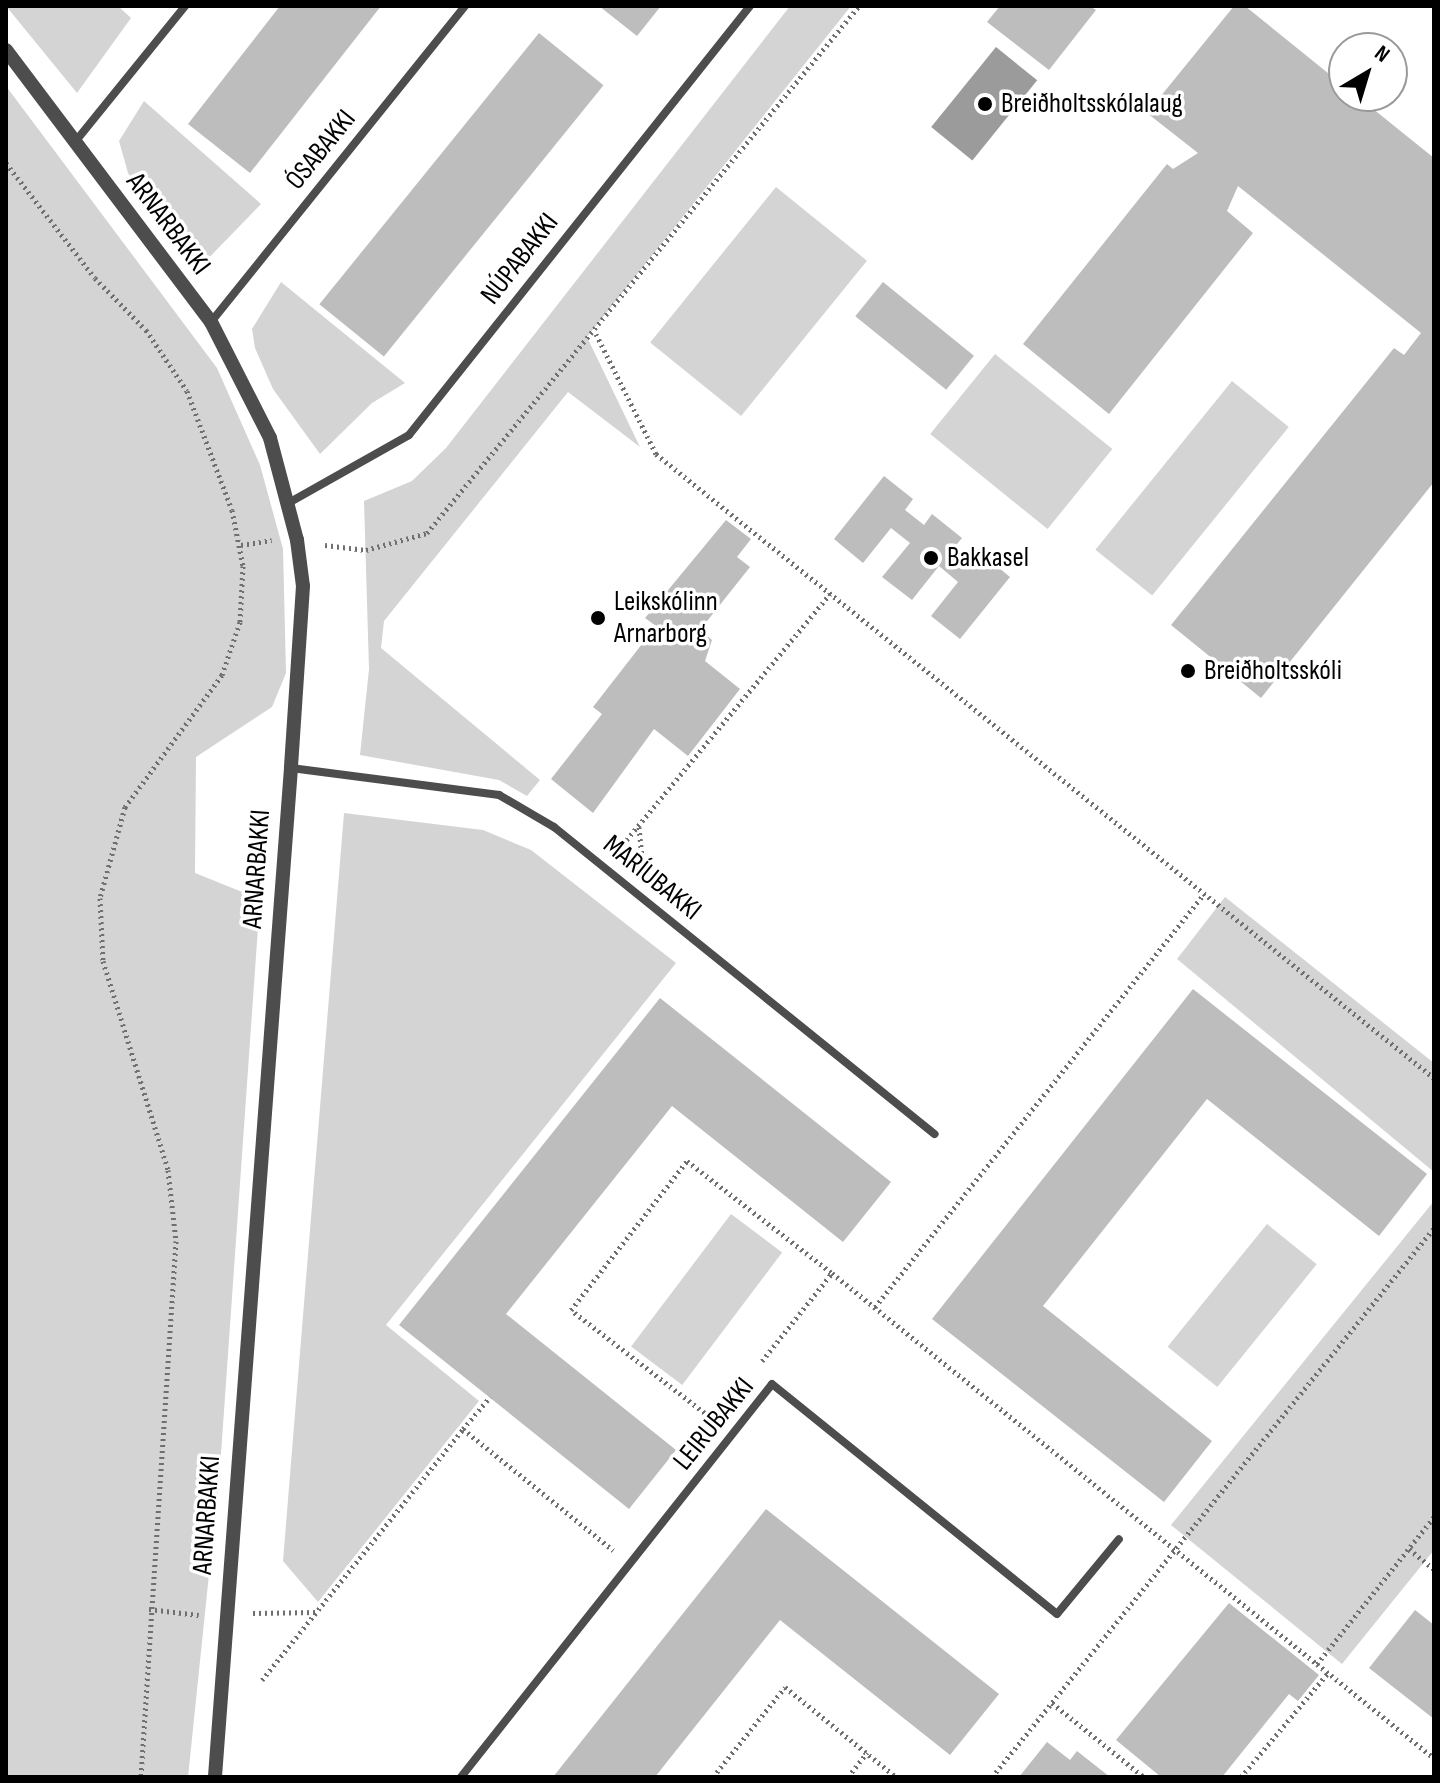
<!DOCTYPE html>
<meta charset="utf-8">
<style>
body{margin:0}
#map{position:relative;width:1440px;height:1783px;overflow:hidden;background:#fff;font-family:"Sofia Sans Condensed",sans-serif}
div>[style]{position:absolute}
.green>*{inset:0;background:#d4d4d4;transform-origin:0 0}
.water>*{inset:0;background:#9b9b9b;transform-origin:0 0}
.building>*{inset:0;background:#bdbdbd;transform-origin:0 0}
.path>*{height:5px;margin-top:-2.5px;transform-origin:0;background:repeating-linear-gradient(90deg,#6f6f6f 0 2px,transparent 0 6px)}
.minor>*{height:8px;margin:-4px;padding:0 4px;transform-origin:4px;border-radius:4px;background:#4d4d4d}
.tertiary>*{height:14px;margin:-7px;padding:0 7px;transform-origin:7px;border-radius:7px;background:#4d4d4d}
.dots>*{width:22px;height:22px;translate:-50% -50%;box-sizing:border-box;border:4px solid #fff;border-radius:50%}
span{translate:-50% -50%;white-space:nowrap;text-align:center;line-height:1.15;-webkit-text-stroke:7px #fff;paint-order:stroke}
.poi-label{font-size:28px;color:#000}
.left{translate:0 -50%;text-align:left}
.street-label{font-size:28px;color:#000}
.frame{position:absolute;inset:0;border:8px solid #000;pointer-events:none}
.north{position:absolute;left:1328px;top:32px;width:80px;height:80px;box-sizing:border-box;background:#fff;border:2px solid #999;border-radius:50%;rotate:38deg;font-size:22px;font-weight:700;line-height:32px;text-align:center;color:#000}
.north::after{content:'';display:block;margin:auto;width:28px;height:36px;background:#000;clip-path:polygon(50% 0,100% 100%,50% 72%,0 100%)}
</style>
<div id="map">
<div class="green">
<div style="clip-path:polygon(6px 6px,118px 6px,131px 18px,77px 93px)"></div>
<div style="clip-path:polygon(790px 6px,851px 6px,587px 337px,640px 447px,568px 392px,384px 621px,381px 648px,540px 780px,527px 796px,499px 780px,360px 755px,369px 669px,364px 501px,412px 481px,446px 448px)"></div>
<div style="clip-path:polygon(6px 86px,217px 368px,260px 465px,283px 549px,286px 673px,272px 707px,196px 757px,195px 873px,260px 899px,220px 1468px,188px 1777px,6px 1777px)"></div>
<div style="clip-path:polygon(144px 101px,261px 204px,198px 269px,128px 173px,119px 141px)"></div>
<div style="left:776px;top:187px;width:117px;height:200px;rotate:39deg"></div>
<div style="clip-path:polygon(281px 282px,405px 383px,372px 403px,320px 454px,273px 389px,255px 348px,252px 329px)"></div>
<div style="left:995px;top:354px;width:151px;height:103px;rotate:39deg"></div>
<div style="left:1232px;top:381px;width:73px;height:217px;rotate:39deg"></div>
<div style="clip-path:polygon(344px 813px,483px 830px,531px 850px,676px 963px,386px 1325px,479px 1401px,318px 1602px,283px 1561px)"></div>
<div style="clip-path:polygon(1225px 897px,1434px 1063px,1434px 1172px,1177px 959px)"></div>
<div style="clip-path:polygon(1434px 1201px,1434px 1550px,1342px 1664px,1171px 1525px)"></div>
<div style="left:731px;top:1214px;width:64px;height:166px;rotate:37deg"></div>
<div style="left:1267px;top:1224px;width:64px;height:158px;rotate:39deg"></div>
</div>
<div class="water">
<div style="left:996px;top:47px;width:53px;height:103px;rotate:39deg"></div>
</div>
<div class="building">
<div style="clip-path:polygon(280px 6px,381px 6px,250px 173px,188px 124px)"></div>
<div style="clip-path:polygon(599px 6px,661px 6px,637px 36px)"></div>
<div style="clip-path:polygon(1000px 6px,1090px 6px,1096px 10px,1049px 70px,987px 22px)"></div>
<div style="clip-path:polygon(1234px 6px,1245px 6px,1344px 86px,1344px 96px,1357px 96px,1434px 158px,1434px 482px,1261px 698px,1171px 625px,1394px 348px,1404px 355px,1421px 333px,1238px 186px,1227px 211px,1253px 233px,1109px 414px,1023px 344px,1167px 164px,1173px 169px,1198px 153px,1147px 113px)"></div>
<div style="left:539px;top:33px;width:83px;height:349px;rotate:39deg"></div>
<div style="left:883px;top:282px;width:117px;height:44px;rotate:39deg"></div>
<div style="clip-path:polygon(884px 476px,913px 499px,905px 510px,924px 525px,932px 514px,962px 538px,953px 549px,973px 564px,981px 553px,1010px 577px,960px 639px,931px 616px,958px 582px,939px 566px,912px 600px,882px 577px,910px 543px,891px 528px,863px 563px,834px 539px)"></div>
<div style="clip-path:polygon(726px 520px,751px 539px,737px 557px,750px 567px,700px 630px,712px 640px,705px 661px,740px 689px,688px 756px,654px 729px,593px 813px,551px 779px,602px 714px,593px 707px,656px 626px,645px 618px)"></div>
<div style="clip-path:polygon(1193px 989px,1427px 1174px,1379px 1236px,1207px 1099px,1043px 1306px,1212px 1441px,1164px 1502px,932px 1319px)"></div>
<div style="clip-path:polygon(660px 998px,891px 1182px,843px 1242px,672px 1106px,506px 1314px,676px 1450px,629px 1509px,399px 1325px)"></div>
<div style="clip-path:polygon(766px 1509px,999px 1694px,950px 1755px,780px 1620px,655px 1777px,553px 1777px)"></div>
<div style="clip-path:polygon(1229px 1603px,1319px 1675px,1298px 1701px,1289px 1694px,1222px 1777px,1161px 1777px,1116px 1740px)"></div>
<div style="clip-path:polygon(1415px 1610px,1434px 1625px,1434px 1719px,1369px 1668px)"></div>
<div style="clip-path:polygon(1047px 1742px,1070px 1760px,1077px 1751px,1110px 1777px,1019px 1777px)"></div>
</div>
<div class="path">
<div style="left:6px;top:163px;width:145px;rotate:52.3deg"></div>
<div style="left:95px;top:278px;width:73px;rotate:45.6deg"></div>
<div style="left:146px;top:330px;width:73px;rotate:56.1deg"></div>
<div style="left:187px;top:391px;width:127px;rotate:69.3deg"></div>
<div style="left:232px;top:510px;width:57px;rotate:78.9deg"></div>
<div style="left:243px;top:566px;width:56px;rotate:93.1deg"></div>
<div style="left:240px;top:622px;width:56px;rotate:108.8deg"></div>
<div style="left:222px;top:675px;width:164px;rotate:126.3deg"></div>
<div style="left:125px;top:807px;width:94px;rotate:105.4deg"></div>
<div style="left:100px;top:898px;width:63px;rotate:87.3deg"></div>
<div style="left:103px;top:961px;width:219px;rotate:72.7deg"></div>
<div style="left:168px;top:1170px;width:71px;rotate:83.6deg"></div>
<div style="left:176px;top:1241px;width:537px;rotate:93.74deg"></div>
<div style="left:596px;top:334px;width:134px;rotate:63.4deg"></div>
<div style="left:656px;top:454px;width:997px;rotate:38.73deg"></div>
<div style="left:241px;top:545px;width:31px;rotate:-9deg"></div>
<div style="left:325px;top:545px;width:41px;rotate:7deg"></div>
<div style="left:366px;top:550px;width:63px;rotate:-15.6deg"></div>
<div style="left:427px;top:533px;width:681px;rotate:-50.66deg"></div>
<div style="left:639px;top:827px;width:41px;rotate:84.4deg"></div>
<div style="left:619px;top:849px;width:331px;rotate:-50.4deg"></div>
<div style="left:875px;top:1307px;width:528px;rotate:-51.46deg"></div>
<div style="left:762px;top:1361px;width:112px;rotate:-51.5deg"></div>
<div style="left:832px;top:1273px;width:623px;rotate:38.88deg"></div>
<div style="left:1317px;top:1664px;width:188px;rotate:-51.5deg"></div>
<div style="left:714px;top:1420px;width:180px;rotate:-142.4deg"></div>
<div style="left:571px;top:1310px;width:189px;rotate:-52.1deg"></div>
<div style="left:687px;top:1161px;width:183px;rotate:37.7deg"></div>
<div style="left:463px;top:1429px;width:42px;rotate:-49.8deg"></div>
<div style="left:1409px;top:1549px;width:32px;rotate:39deg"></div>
<div style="left:149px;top:1609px;width:50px;rotate:6.8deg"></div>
<div style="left:253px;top:1613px;width:64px;rotate:-0.9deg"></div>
<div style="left:1317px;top:1664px;width:150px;rotate:38.8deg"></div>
<div style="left:262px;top:1680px;width:322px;rotate:-51.3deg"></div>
<div style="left:463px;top:1429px;width:193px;rotate:38.9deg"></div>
<div style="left:1052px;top:1703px;width:118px;rotate:38.8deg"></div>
<div style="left:713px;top:1777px;width:115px;rotate:-51.3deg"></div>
<div style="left:785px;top:1687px;width:143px;rotate:39deg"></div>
<div style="left:848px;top:1777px;width:31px;rotate:-52deg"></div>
<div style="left:992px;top:1777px;width:705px;rotate:-51.16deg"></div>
<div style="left:1241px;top:1777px;width:136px;rotate:-50.1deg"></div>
</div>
<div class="minor">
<div style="left:75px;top:142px;width:175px;rotate:-51deg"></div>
<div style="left:211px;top:322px;width:405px;rotate:-51.2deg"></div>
<div style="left:292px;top:501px;width:134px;rotate:-29.4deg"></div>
<div style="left:409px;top:435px;width:548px;rotate:-51.52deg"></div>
<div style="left:291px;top:768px;width:210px;rotate:7.4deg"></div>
<div style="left:499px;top:795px;width:64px;rotate:30.2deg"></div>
<div style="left:554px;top:827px;width:489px;rotate:38.9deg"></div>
<div style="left:461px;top:1777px;width:501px;rotate:-51.64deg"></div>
<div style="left:772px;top:1384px;width:366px;rotate:38.9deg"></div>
<div style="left:1057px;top:1614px;width:97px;rotate:-50.4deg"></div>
</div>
<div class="tertiary">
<div style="left:6px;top:50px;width:341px;rotate:53deg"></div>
<div style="left:211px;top:322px;width:130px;rotate:63deg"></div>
<div style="left:270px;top:438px;width:106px;rotate:75.2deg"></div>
<div style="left:297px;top:540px;width:46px;rotate:82.6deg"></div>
<div style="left:303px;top:586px;width:182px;rotate:93.8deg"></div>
<div style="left:291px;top:768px;width:1012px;rotate:94.31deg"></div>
</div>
<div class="dots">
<div style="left:985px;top:104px;background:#000"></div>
<div style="left:931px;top:558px;background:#000"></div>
<div style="left:598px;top:618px;background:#000"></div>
<div style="left:1188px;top:671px;background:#000"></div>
</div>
<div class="poi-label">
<span class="left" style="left:1001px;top:104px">Breiðholtsskólalaug</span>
<span class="left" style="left:947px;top:558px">Bakkasel</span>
<span class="left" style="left:614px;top:618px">Leikskólinn<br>Arnarborg</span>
<span class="left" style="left:1204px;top:671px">Breiðholtsskóli</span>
</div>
<div class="street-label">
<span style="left:321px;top:150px;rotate:-51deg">ÓSABAKKI</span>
<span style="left:168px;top:224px;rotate:53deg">ARNARBAKKI</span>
<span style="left:520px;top:259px;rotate:-52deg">NÚPABAKKI</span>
<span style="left:257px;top:869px;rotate:-86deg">ARNARBAKKI</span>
<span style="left:652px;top:878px;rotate:39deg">MARÍUBAKKI</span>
<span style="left:714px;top:1424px;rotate:-51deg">LEIRUBAKKI</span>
<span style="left:207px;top:1515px;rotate:-86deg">ARNARBAKKI</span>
</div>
<div class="frame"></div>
<div class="north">N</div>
</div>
